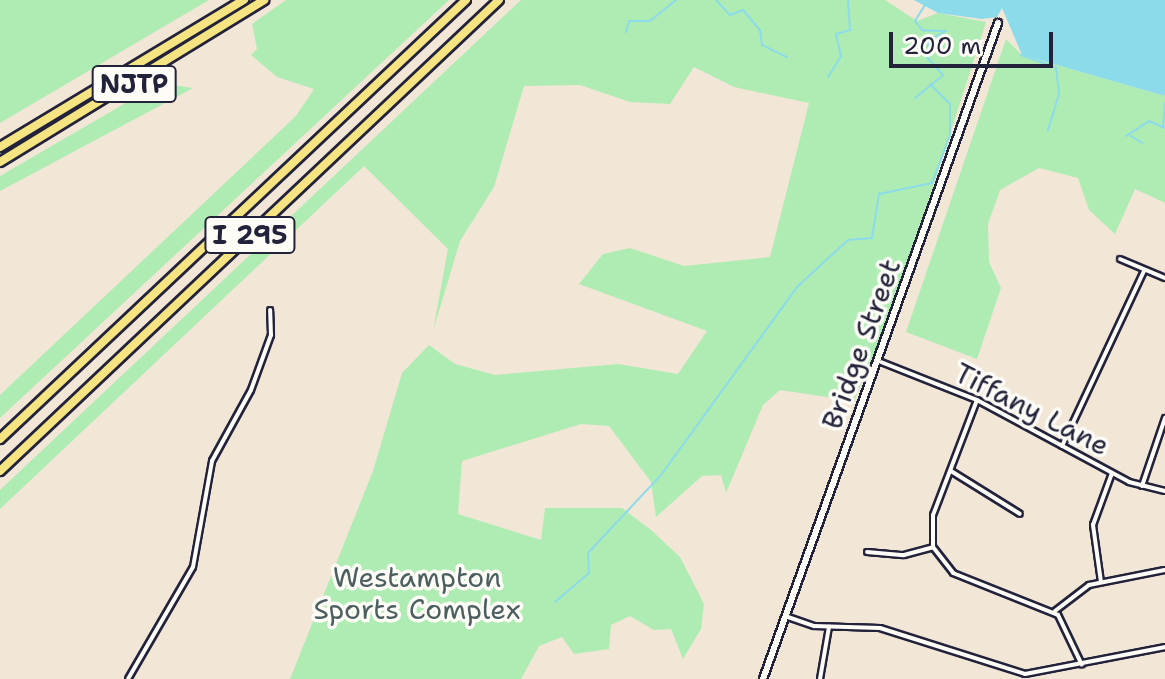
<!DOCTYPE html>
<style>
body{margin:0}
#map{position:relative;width:1165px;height:679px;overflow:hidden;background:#f2e6d7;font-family:"Shantell Sans",sans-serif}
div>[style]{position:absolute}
.green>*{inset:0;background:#afecb3}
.water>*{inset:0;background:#8cdbea}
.stream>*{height:2px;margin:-1px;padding:0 1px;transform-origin:1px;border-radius:1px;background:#8cdbea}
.roads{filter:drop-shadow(2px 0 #22223b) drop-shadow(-2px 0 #22223b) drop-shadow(0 2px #22223b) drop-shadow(0 -2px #22223b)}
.minor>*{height:4px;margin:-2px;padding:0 2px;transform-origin:2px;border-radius:2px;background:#fdfcf7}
.secondary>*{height:6px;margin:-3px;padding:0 3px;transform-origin:3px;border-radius:3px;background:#fdfcf7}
.motorway>*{height:8px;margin:-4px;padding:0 4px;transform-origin:4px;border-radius:4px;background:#f6e381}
span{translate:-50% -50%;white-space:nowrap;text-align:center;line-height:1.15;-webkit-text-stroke:7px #fdfcf7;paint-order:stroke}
.shield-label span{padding:2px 6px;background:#fdfcf7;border:2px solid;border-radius:6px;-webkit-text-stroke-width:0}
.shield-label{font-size:26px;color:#22223b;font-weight:700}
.street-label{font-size:28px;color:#22223b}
.park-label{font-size:28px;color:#4c5f5f}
.scale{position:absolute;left:889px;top:32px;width:164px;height:36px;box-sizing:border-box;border:4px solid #22223b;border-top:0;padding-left:10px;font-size:24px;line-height:28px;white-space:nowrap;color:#22223b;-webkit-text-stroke:6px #fdfcf7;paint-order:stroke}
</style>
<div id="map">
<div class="green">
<div style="clip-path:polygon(0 0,209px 0,0 123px)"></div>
<div style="clip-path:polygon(286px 0,449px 0,0 418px,0 395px,296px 116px,314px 89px,277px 77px,251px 55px,257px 49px,252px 24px)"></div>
<div style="clip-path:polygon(521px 0,885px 0,917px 21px,938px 13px,986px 22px,895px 305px,854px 401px,780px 390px,763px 405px,726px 493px,721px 475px,702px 476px,656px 517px,651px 482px,609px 426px,581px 424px,462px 461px,458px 514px,541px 540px,545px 508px,622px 508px,651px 530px,680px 557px,704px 604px,701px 629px,683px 659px,671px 629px,654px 630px,630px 616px,611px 625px,609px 649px,574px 654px,562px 637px,539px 646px,521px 679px,290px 679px,373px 471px,402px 373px,429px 345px,455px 364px,495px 375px,618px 364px,678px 374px,707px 331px,579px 284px,603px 254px,630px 248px,684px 266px,770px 257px,809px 103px,734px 87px,694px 67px,670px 104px,630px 102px,580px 85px,524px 86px,494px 187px,460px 241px,433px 331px,448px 249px,364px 166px,0 509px,0 490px)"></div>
<div style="clip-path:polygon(1006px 39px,1022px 55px,1165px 96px,1165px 203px,1135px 189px,1115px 234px,1089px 210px,1078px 178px,1039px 168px,1000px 190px,988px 224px,989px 262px,1001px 288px,977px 359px,906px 332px)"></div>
<div style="clip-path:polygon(160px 83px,193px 88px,0 191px,0 176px)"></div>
</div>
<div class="water">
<div style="clip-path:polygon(914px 0,1165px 0,1165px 96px,1022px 55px,1002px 8px,997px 17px,982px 19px,938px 13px)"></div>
</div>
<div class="stream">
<div style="left:716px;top:0;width:21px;rotate:47deg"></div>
<div style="left:730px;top:15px;width:14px;rotate:-21deg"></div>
<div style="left:743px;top:10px;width:26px;rotate:50deg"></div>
<div style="left:760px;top:30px;width:15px;rotate:82deg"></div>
<div style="left:762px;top:45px;width:28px;rotate:26deg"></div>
<div style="left:626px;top:32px;width:11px;rotate:-75deg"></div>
<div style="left:629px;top:21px;width:21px"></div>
<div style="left:650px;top:21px;width:33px;rotate:-39deg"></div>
<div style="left:1021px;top:55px;width:37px;rotate:20deg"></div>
<div style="left:1056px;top:68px;width:26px;rotate:83deg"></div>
<div style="left:1059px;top:94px;width:38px;rotate:107deg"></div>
<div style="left:828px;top:77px;width:25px;rotate:-58deg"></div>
<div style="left:841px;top:56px;width:23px;rotate:-103deg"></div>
<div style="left:836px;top:34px;width:15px;rotate:-16deg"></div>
<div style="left:850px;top:30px;width:30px;rotate:-94deg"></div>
<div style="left:915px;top:98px;width:36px;rotate:-39deg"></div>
<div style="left:943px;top:75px;width:24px;rotate:-132deg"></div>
<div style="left:927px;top:57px;width:17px;rotate:-83deg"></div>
<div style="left:929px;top:40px;width:19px;rotate:-28deg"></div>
<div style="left:946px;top:31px;width:24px;rotate:-178deg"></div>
<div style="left:922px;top:30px;width:11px;rotate:-128deg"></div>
<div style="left:915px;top:21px;width:19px;rotate:-58deg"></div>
<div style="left:1163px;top:126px;width:23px;rotate:-85deg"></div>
<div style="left:1126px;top:136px;width:27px;rotate:-33deg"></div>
<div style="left:1149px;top:121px;width:17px;rotate:24deg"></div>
<div style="left:1131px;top:136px;width:13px;rotate:32deg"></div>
<div style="left:555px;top:602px;width:45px;rotate:-40.5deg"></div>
<div style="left:589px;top:573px;width:20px;rotate:-93deg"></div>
<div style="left:588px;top:553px;width:107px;rotate:-46.9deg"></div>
<div style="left:661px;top:475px;width:232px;rotate:-54.1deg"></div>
<div style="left:797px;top:287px;width:69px;rotate:-42.7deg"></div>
<div style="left:848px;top:240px;width:24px;rotate:-5deg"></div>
<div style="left:872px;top:238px;width:45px;rotate:-81deg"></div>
<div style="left:879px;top:194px;width:54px;rotate:-11.7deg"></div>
<div style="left:932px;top:183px;width:51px;rotate:-69.4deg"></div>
<div style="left:950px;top:135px;width:31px;rotate:-90deg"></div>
<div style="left:950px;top:104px;width:28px;rotate:-135deg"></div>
</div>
<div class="roads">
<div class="minor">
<div style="left:1120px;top:259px;width:49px;rotate:22.9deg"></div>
<div style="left:881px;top:362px;width:103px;rotate:21.6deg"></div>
<div style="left:977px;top:400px;width:173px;rotate:28.3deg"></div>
<div style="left:1129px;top:482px;width:37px;rotate:14deg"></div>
<div style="left:977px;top:400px;width:123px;rotate:110.9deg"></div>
<div style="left:933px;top:515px;width:32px;rotate:90deg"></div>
<div style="left:933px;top:547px;width:33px;rotate:52deg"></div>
<div style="left:953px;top:573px;width:113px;rotate:21.8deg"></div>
<div style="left:1058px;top:615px;width:55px;rotate:64.4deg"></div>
<div style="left:1062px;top:446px;width:193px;rotate:-64.9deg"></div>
<div style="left:951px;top:471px;width:81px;rotate:31.9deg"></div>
<div style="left:1142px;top:486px;width:72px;rotate:-71.3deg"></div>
<div style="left:867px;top:552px;width:37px;rotate:5deg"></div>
<div style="left:904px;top:555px;width:30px;rotate:-15deg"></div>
<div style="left:1101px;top:582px;width:58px;rotate:-98deg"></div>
<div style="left:1093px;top:525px;width:55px;rotate:-69.9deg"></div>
<div style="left:1055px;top:611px;width:43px;rotate:-37.4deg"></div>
<div style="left:1089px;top:585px;width:77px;rotate:-11.2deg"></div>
<div style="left:785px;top:616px;width:31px;rotate:19deg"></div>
<div style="left:814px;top:626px;width:66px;rotate:1.7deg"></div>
<div style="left:880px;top:628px;width:152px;rotate:17.6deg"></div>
<div style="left:1025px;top:674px;width:143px;rotate:-10.9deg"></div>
<div style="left:128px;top:679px;width:129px;rotate:-59.9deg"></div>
<div style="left:193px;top:567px;width:108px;rotate:-79.8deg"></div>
<div style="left:212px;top:461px;width:81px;rotate:-61.2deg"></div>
<div style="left:251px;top:390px;width:59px;rotate:-70deg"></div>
<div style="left:271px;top:335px;width:25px;rotate:-92deg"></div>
<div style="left:820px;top:679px;width:53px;rotate:-80.2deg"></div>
</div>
<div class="secondary">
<div style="left:763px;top:679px;width:697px;rotate:-70.29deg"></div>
</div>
<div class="motorway">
<div style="left:0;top:147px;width:285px;rotate:-31.1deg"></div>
<div style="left:0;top:162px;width:310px;rotate:-31.5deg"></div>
<div style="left:0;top:439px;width:640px;rotate:-43.29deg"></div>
<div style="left:0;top:471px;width:686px;rotate:-43.35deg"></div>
</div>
</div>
<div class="shield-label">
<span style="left:134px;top:84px">NJTP</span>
<span style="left:250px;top:235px">I 295</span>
</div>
<div class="street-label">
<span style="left:861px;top:344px;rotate:-70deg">Bridge Street</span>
<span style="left:1032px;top:409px;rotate:27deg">Tiffany Lane</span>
</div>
<div class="park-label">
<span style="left:417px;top:593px">Westampton<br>Sports Complex</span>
</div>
<div class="scale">200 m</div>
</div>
